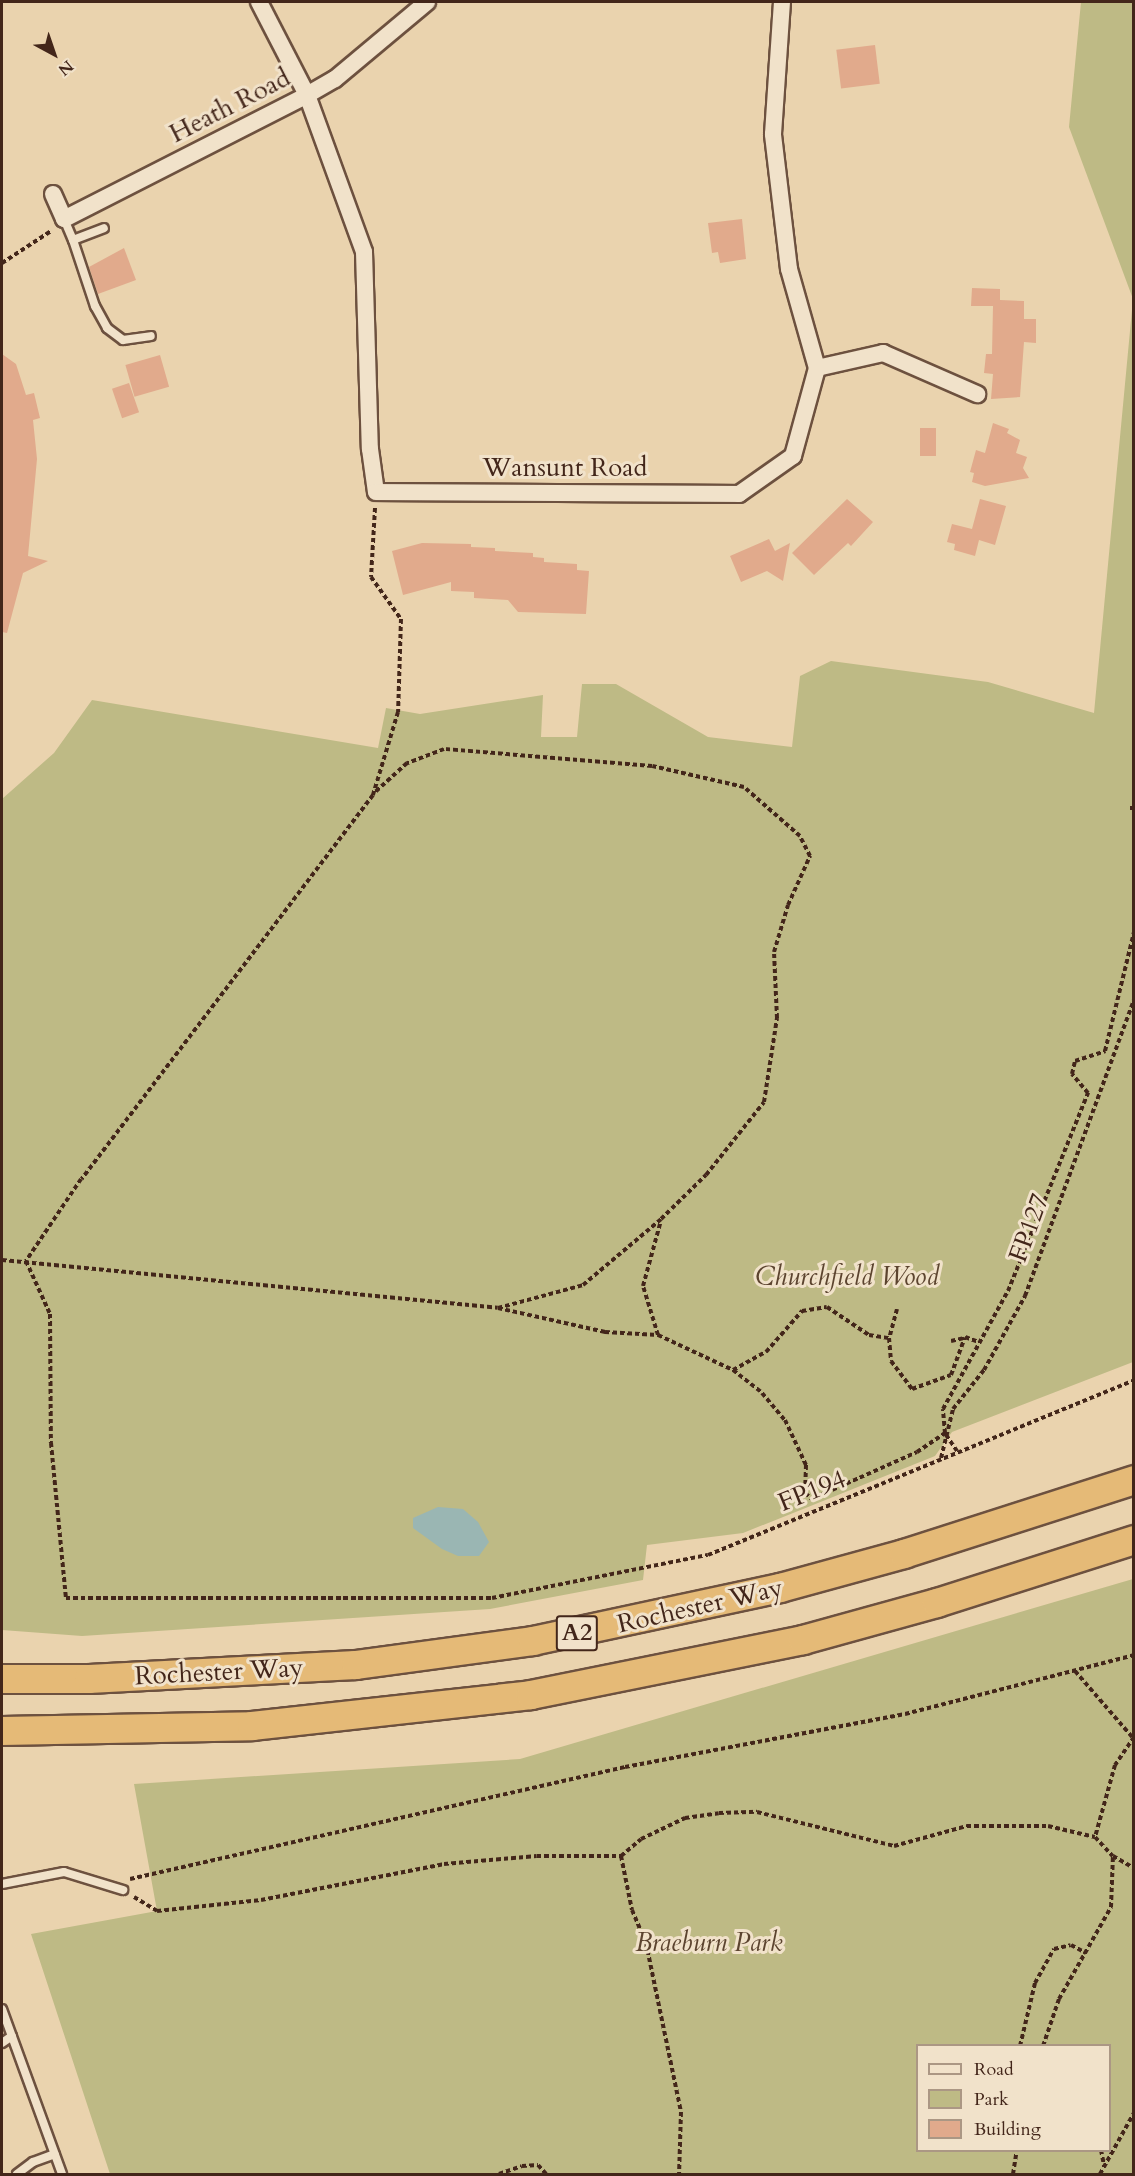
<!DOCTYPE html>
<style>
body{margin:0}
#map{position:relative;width:1135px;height:2176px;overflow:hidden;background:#ead3ae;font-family:Cardo,serif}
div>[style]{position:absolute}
.green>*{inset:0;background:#beba85}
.water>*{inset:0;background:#9ab6b3}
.building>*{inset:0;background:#e1aa8c;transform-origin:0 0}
.path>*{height:4px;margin-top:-2px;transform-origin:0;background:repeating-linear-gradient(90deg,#43261a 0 4.5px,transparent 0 7.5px)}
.roads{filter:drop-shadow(2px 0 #6d513f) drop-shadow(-2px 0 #6d513f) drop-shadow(0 2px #6d513f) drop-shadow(0 -2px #6d513f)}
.service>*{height:8px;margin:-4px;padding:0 4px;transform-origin:4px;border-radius:4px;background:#f1e2ca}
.minor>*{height:16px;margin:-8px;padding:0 8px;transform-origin:8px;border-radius:8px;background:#f1e2ca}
.trunk>*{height:28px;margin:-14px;padding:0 14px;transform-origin:14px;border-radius:14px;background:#e5ba77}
span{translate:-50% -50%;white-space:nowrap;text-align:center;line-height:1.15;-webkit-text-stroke:6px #f1e2ca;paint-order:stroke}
.shield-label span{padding:2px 4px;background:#f1e2ca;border:2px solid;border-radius:4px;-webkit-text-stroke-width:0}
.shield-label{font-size:24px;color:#43261a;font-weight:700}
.street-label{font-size:26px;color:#43261a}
.park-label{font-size:26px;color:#5c442f;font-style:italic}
.frame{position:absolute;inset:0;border:3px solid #43261a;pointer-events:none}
.legend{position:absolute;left:916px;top:2044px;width:195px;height:108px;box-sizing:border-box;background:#f1e2ca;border:2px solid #ab9784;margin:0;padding:8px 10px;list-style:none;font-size:18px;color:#43261a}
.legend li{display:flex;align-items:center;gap:12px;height:30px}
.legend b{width:30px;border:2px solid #ab9784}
.north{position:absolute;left:24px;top:24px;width:60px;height:60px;-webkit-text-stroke:4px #f1e2ca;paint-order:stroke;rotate:140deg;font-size:16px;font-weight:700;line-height:24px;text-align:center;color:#43261a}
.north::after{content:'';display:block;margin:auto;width:21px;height:27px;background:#43261a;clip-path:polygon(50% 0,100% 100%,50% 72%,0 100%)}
</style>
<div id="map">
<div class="green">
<div style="clip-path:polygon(1081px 2px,1133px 2px,1133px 1362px,952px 1432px,935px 1456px,743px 1533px,647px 1545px,643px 1580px,490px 1609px,82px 1636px,2px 1630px,2px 799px,54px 753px,92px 700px,378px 748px,386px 708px,420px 714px,543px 695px,541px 737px,577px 737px,582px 684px,616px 684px,708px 737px,792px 747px,800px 676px,831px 661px,988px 682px,1094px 713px,1133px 299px,1069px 127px)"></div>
<div style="clip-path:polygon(evenodd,1133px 1579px,1133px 2174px,110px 2174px,31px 1934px,157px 1911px,134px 1784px,520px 1759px,1133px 1579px,918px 2046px,1110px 2046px,1110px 2150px,918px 2150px,918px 2046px)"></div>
</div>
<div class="water">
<div style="clip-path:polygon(438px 1507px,463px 1509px,478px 1522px,489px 1542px,479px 1556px,458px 1556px,442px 1549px,413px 1528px,413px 1518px)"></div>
</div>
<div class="building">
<div style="left:875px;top:45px;width:39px;height:39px;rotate:83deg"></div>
<div style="clip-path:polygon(742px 219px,746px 259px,720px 263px,718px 252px,712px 253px,708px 223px)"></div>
<div style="clip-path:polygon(124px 248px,136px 280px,98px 294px,89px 267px)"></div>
<div style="clip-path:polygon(972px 288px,1000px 289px,1000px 300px,1024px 301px,1024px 319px,1036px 319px,1036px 343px,1024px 342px,1020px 397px,991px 399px,993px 374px,984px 373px,986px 354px,992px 354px,993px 306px,971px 306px)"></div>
<div style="clip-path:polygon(2px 354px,16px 364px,26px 395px,34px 393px,40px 418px,33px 420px,37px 459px,28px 556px,48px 561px,23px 573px,7px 633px,2px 632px)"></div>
<div style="left:160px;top:355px;width:33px;height:36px;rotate:74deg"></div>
<div style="left:129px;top:383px;width:31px;height:18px;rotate:71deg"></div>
<div style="clip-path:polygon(993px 423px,1009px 429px,1007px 433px,1020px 440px,1016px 453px,1027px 457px,1023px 468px,1029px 478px,985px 486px,972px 482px,974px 473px,970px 472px,976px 450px,985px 453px)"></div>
<div style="left:920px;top:428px;width:16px;height:28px"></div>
<div style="clip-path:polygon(847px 499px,873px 522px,851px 546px,848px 543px,814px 575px,792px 553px)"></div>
<div style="clip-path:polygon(980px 499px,1006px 506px,995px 545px,979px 540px,975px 556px,954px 550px,955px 544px,947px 542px,952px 524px,972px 529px)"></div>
<div style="clip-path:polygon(769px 539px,775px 551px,790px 543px,783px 581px,767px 571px,741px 582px,730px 556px)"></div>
<div style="clip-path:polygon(422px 543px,471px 544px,471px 547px,495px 548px,495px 551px,533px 553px,533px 557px,544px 558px,544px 562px,577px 564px,577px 570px,589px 571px,586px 614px,518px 612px,508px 600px,474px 598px,474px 592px,451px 591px,451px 582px,403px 595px,392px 551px)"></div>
</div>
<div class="path">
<div style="left:2px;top:263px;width:59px;rotate:-33.1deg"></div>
<div style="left:375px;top:508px;width:69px;rotate:93.3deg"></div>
<div style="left:371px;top:577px;width:52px;rotate:54.5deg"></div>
<div style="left:401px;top:619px;width:93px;rotate:91.8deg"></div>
<div style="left:398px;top:712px;width:87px;rotate:106.8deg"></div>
<div style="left:373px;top:795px;width:482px;rotate:127.2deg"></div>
<div style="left:81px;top:1179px;width:99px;rotate:123.9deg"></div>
<div style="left:26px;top:1261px;width:58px;rotate:65.6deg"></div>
<div style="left:50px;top:1314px;width:129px;rotate:89.6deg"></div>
<div style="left:51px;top:1443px;width:156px;rotate:84.5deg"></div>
<div style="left:66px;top:1598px;width:426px"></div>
<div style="left:492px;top:1598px;width:220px;rotate:-11.3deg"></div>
<div style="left:708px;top:1555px;width:461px;rotate:-22.3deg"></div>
<div style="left:1130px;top:808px;width:4px"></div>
<div style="left:2px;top:1260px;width:498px;rotate:5.5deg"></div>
<div style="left:498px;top:1308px;width:88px;rotate:-15.1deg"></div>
<div style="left:583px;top:1285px;width:102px;rotate:-40.2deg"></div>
<div style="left:661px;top:1219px;width:63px;rotate:-44.4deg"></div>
<div style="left:706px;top:1175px;width:93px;rotate:-51.5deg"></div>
<div style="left:764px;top:1102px;width:85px;rotate:-81.2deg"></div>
<div style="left:777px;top:1018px;width:66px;rotate:-92.6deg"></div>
<div style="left:774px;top:952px;width:49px;rotate:-73.4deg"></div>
<div style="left:788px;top:905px;width:54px;rotate:-65.8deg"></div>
<div style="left:810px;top:856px;width:22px;rotate:-117deg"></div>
<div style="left:800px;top:836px;width:74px;rotate:-138.8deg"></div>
<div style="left:744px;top:787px;width:94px;rotate:-167.1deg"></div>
<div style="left:652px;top:766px;width:209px;rotate:-175.3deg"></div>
<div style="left:444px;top:749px;width:40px;rotate:159deg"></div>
<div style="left:407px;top:763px;width:45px;rotate:137.7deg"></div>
<div style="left:498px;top:1308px;width:110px;rotate:12.6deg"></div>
<div style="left:605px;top:1332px;width:53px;rotate:3.2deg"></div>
<div style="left:658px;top:1335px;width:83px;rotate:25deg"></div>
<div style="left:733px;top:1370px;width:37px;rotate:38deg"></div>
<div style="left:762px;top:1393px;width:35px;rotate:50deg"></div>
<div style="left:785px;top:1420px;width:50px;rotate:65deg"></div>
<div style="left:806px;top:1465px;width:28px;rotate:92deg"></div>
<div style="left:805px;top:1493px;width:9px;rotate:41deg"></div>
<div style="left:812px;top:1499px;width:115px;rotate:-24.1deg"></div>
<div style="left:917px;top:1452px;width:34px;rotate:-34deg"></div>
<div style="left:897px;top:1309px;width:30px;rotate:105deg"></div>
<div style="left:889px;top:1338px;width:23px;rotate:85deg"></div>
<div style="left:891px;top:1361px;width:35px;rotate:53deg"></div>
<div style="left:912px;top:1389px;width:41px;rotate:-19.7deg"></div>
<div style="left:951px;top:1375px;width:40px;rotate:-69.8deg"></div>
<div style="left:965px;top:1337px;width:15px;rotate:20deg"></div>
<div style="left:658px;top:1335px;width:51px;rotate:-107deg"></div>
<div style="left:643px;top:1286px;width:68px;rotate:-74.7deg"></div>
<div style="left:951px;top:1341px;width:13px;rotate:-13deg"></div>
<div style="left:733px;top:1370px;width:38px;rotate:-29deg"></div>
<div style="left:766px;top:1352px;width:55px;rotate:-48.7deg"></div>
<div style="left:802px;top:1311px;width:25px;rotate:-9deg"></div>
<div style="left:827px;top:1307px;width:50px;rotate:33.7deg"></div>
<div style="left:869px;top:1335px;width:20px;rotate:9deg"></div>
<div style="left:957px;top:1451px;width:22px;rotate:-124deg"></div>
<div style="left:945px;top:1433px;width:24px;rotate:-95deg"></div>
<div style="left:943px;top:1409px;width:135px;rotate:-61.2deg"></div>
<div style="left:1008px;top:1291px;width:214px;rotate:-68deg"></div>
<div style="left:1088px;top:1093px;width:25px;rotate:-130deg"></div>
<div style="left:1072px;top:1074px;width:13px;rotate:-77deg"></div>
<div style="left:1075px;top:1061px;width:32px;rotate:-18deg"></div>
<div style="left:1105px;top:1051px;width:122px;rotate:-76.3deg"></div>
<div style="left:941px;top:1458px;width:50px;rotate:-76.2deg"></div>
<div style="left:953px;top:1409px;width:50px;rotate:-51.5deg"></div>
<div style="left:984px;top:1370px;width:85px;rotate:-61deg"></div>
<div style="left:1025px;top:1296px;width:316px;rotate:-69.8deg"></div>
<div style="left:1075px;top:1671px;width:89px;rotate:49.1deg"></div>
<div style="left:1134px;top:1737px;width:34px;rotate:124deg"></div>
<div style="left:1115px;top:1765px;width:75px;rotate:105.5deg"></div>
<div style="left:1095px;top:1837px;width:26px;rotate:47deg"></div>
<div style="left:1113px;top:1856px;width:24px;rotate:30deg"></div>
<div style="left:621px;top:1856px;width:55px;rotate:78.5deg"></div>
<div style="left:632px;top:1910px;width:36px;rotate:67deg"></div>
<div style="left:646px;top:1943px;width:173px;rotate:78.3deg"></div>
<div style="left:681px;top:2112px;width:62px;rotate:91.8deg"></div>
<div style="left:130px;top:1879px;width:508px;rotate:-12.75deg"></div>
<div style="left:625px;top:1767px;width:285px;rotate:-10.7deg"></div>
<div style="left:905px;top:1714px;width:236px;rotate:-14.4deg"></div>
<div style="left:134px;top:1897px;width:27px;rotate:31deg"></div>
<div style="left:157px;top:1911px;width:105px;rotate:-6deg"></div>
<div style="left:261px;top:1900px;width:187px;rotate:-11.1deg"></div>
<div style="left:444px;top:1864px;width:93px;rotate:-4.9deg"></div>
<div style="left:537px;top:1856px;width:84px"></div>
<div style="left:621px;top:1856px;width:26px;rotate:-40deg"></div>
<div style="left:641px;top:1839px;width:49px;rotate:-25.5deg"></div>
<div style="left:685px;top:1818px;width:34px;rotate:-8deg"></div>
<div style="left:719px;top:1813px;width:38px;rotate:-2deg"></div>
<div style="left:757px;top:1812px;width:141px;rotate:13.9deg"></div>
<div style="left:894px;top:1846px;width:76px;rotate:-15.3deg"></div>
<div style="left:967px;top:1826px;width:81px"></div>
<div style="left:1048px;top:1826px;width:48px;rotate:13.2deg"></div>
<div style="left:1020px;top:2046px;width:65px;rotate:-76.6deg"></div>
<div style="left:1035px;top:1983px;width:39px;rotate:-61deg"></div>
<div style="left:1054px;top:1949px;width:17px;rotate:-13deg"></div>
<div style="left:1071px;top:1945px;width:17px;rotate:28deg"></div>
<div style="left:1043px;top:2046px;width:50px;rotate:-71.2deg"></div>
<div style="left:1059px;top:1999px;width:106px;rotate:-60.5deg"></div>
<div style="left:1111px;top:1907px;width:51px;rotate:-87.8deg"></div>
<div style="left:1101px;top:2150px;width:16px;rotate:79deg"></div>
<div style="left:499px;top:2174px;width:24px;rotate:-19deg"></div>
<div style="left:522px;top:2166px;width:16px;rotate:-4deg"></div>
<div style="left:538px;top:2165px;width:12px;rotate:48deg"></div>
<div style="left:1013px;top:2174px;width:24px;rotate:-81deg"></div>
<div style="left:1100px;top:2174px;width:70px;rotate:-60.9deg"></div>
</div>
<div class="roads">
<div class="service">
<div style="left:64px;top:219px;width:23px;rotate:67deg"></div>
<div style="left:73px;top:240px;width:33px;rotate:-21deg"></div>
<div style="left:73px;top:240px;width:70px;rotate:71.6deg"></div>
<div style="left:95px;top:306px;width:25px;rotate:61deg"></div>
<div style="left:107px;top:328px;width:20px;rotate:37deg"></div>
<div style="left:123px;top:340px;width:28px;rotate:-8deg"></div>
<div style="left:2px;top:1884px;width:63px;rotate:-11deg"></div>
<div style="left:64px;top:1872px;width:62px;rotate:17deg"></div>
<div style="left:2px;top:2009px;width:176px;rotate:70deg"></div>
<div style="left:2px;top:2043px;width:12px;rotate:-35deg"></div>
<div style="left:17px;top:2174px;width:20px;rotate:-37deg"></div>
<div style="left:33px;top:2162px;width:23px;rotate:-20deg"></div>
</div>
<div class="minor">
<div style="left:259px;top:2px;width:105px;rotate:62.7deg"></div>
<div style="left:307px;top:95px;width:167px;rotate:70deg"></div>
<div style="left:364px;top:252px;width:197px;rotate:88.3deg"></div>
<div style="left:370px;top:449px;width:43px;rotate:82.1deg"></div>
<div style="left:376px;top:492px;width:363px;rotate:0.3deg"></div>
<div style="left:739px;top:494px;width:66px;rotate:-35.1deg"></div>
<div style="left:793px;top:456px;width:91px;rotate:-74.7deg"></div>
<div style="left:817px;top:368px;width:103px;rotate:-105.8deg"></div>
<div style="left:789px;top:269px;width:136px;rotate:-96.8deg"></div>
<div style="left:773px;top:134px;width:132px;rotate:-86.1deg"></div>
<div style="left:53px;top:194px;width:27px;rotate:66deg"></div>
<div style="left:64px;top:219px;width:273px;rotate:-27deg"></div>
<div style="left:307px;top:95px;width:32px;rotate:-30deg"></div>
<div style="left:335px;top:79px;width:120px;rotate:-39.9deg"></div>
<div style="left:817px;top:368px;width:68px;rotate:-12.8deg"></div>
<div style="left:883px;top:353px;width:103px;rotate:23.6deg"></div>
</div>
<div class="trunk">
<div style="left:2px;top:1679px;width:87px"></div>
<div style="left:89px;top:1679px;width:267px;rotate:-3deg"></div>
<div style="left:356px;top:1665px;width:179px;rotate:-7.7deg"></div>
<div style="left:533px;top:1641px;width:253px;rotate:-12.1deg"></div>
<div style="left:780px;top:1588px;width:129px;rotate:-15.3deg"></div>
<div style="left:904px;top:1554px;width:242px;rotate:-17.8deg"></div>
<div style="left:2px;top:1731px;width:250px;rotate:-1.1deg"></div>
<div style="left:252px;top:1726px;width:281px;rotate:-6.3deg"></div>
<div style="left:531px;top:1695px;width:278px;rotate:-11.4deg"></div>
<div style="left:803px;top:1640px;width:139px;rotate:-15.4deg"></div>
<div style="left:937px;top:1603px;width:207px;rotate:-17.7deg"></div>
</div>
</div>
<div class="shield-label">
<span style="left:577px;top:1633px">A2</span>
</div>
<div class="street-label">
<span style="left:230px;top:106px;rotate:-27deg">Heath Road</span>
<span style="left:565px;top:468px">Wansunt Road</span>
<span style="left:1029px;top:1228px;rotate:-70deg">FP127</span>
<span style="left:812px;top:1491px;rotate:-22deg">FP194</span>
<span style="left:700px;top:1606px;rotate:-13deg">Rochester Way</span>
<span style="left:219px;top:1672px;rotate:-3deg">Rochester Way</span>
</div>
<div class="park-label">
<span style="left:847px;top:1277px">Churchfield Wood</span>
<span style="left:709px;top:1943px">Braeburn Park</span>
</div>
<div class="frame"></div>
<ul class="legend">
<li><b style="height:8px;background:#f1e2ca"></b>Road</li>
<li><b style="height:16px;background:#beba85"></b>Park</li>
<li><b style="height:16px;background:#e1aa8c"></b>Building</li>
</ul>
<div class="north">N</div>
</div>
